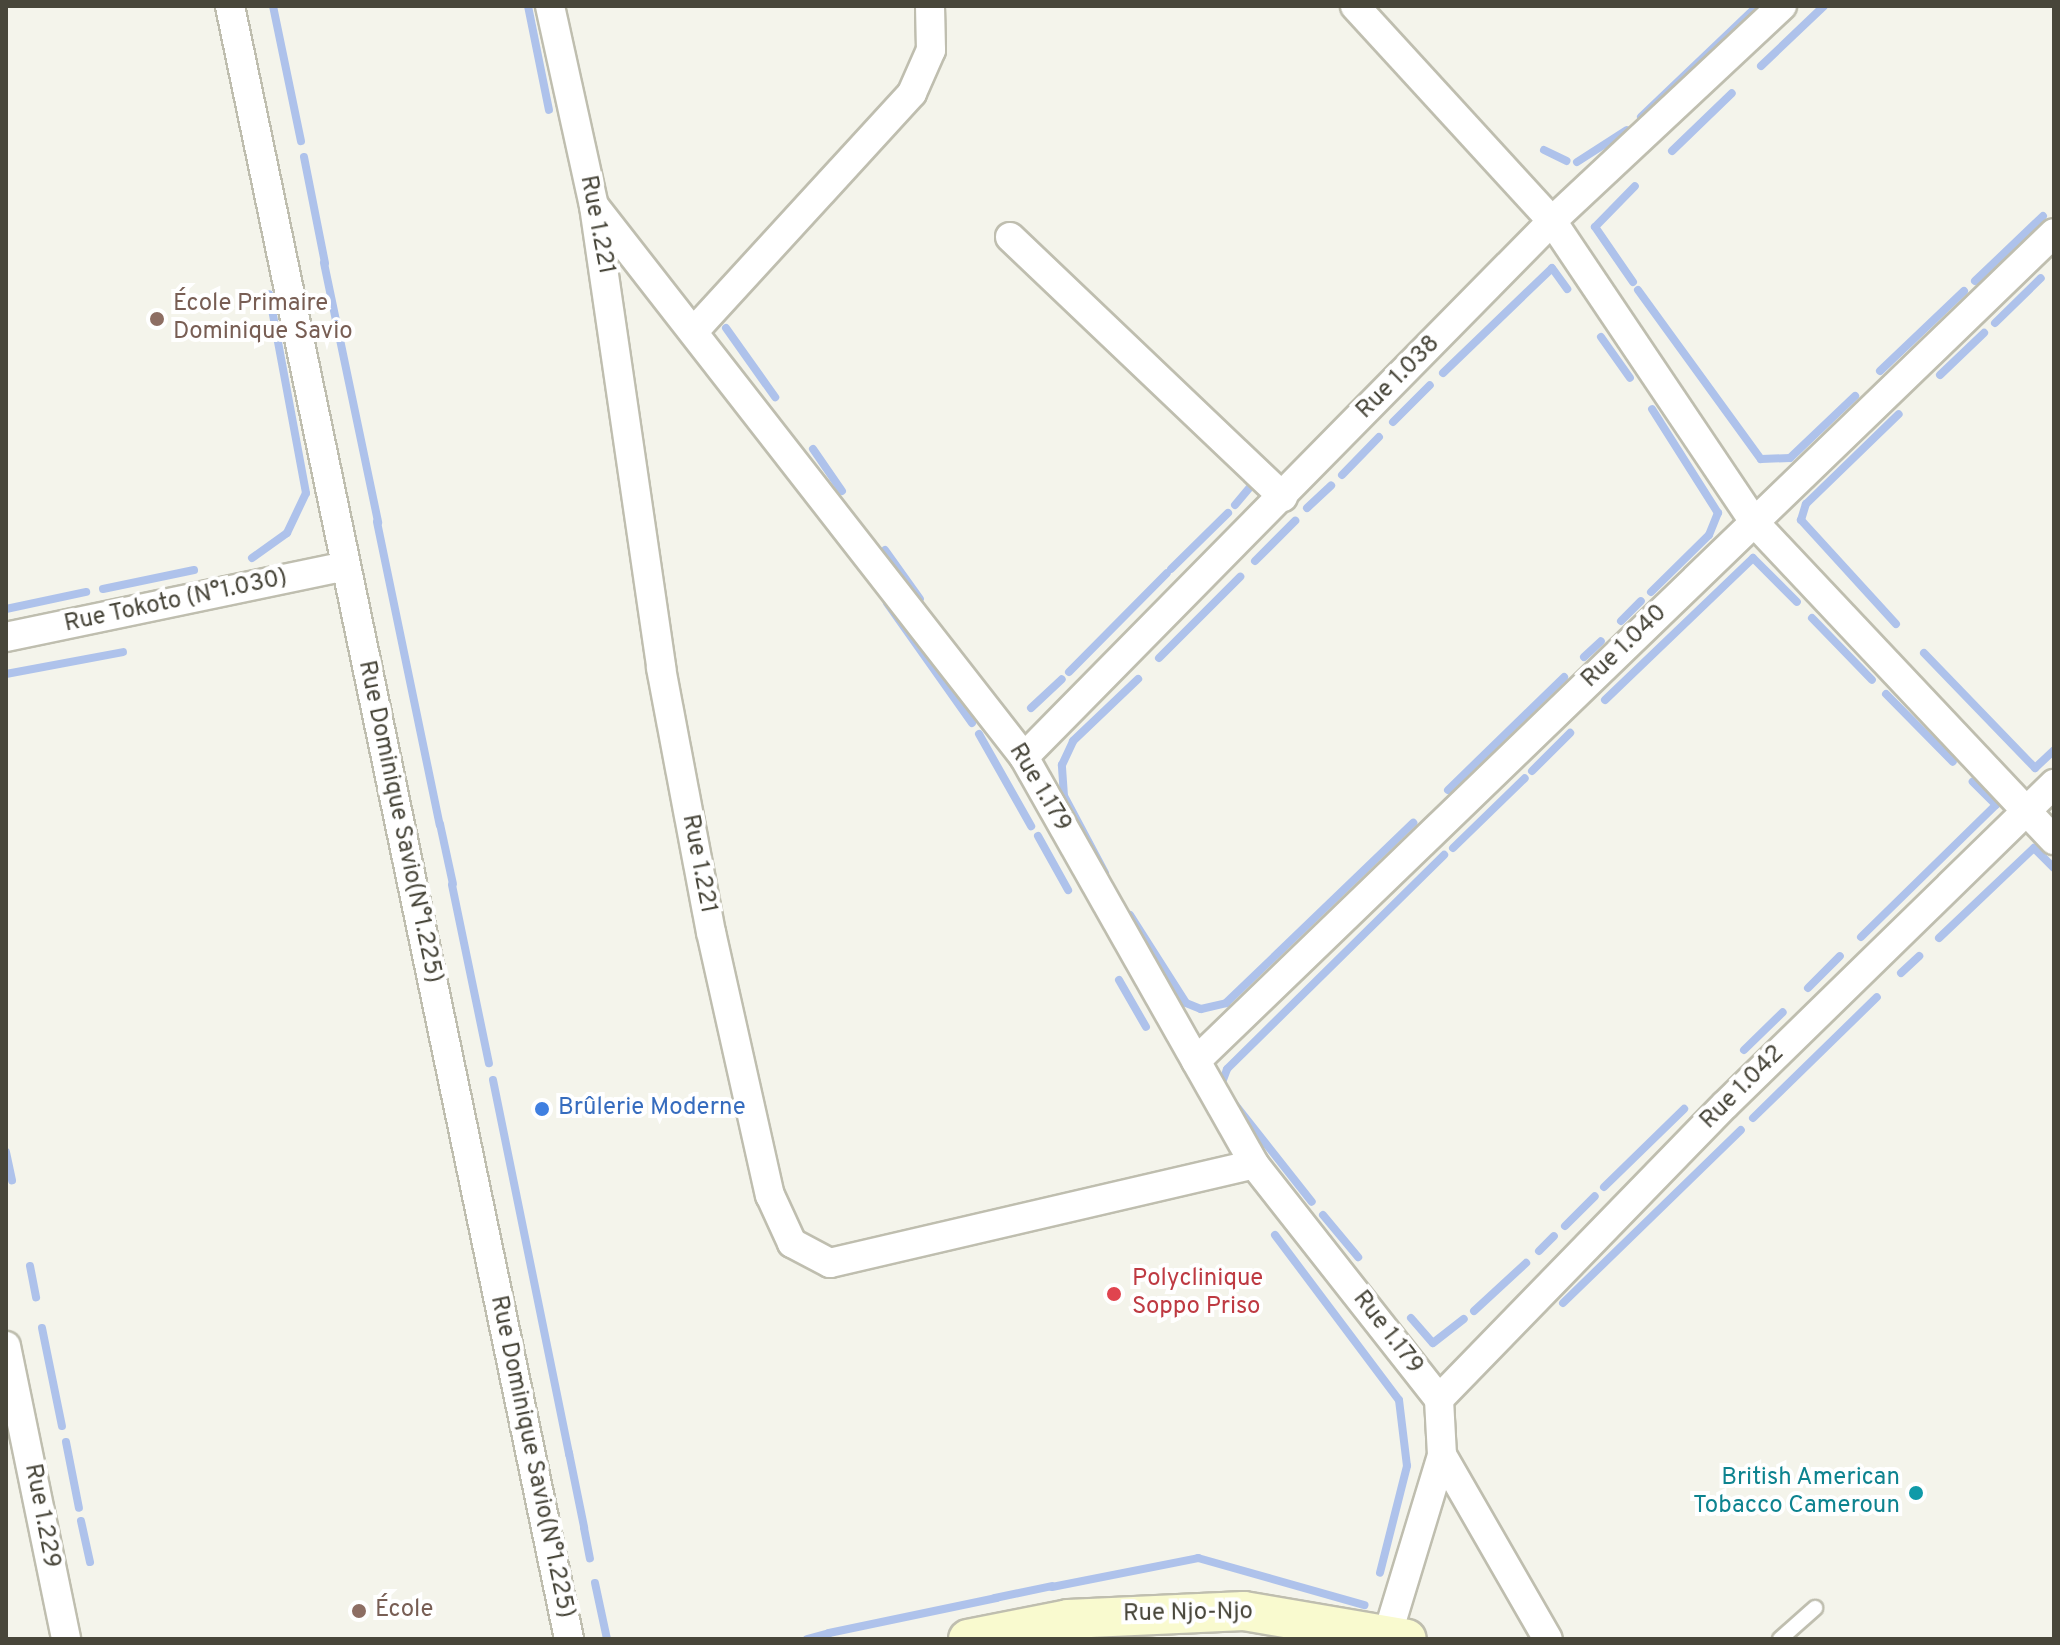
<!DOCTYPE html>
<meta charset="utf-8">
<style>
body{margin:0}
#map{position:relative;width:2060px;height:1645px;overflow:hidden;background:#f4f4eb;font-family:Overpass,sans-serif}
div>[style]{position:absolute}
.stream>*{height:8px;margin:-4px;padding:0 4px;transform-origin:4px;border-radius:4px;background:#aec2eb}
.roads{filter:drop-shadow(2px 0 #bfbeaf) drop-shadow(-2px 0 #bfbeaf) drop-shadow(0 2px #bfbeaf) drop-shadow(0 -2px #bfbeaf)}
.lane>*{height:14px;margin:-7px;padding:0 7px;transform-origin:7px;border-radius:7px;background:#fff}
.street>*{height:28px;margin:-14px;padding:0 14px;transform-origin:14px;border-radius:14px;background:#fff}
.secondary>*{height:38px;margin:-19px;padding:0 19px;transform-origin:19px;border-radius:19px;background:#f9facf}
.dots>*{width:22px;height:22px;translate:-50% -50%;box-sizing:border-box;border:4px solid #fff;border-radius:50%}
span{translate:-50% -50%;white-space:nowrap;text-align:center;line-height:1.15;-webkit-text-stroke:8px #fff;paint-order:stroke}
.street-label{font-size:24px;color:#48463a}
.education-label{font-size:24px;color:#785e54}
.left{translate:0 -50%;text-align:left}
.shop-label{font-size:24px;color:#366cbe}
.health-label{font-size:24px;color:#be3a42}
.culture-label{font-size:24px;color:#0d838f}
.right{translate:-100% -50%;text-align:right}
.frame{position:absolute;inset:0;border:8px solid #48463a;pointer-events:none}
</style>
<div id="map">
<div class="stream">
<div style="left:273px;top:6px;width:138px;rotate:78.3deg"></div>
<div style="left:528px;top:6px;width:106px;rotate:78.6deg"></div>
<div style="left:1761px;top:66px;width:87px;rotate:-43.6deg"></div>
<div style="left:1641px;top:117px;width:161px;rotate:-43.7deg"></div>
<div style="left:1544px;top:150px;width:25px;rotate:26deg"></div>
<div style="left:1672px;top:151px;width:83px;rotate:-44deg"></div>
<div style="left:304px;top:157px;width:108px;rotate:78.8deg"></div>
<div style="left:1577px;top:162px;width:59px;rotate:-32.6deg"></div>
<div style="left:324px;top:263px;width:265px;rotate:78.2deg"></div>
<div style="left:1975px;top:281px;width:94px;rotate:-43.7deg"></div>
<div style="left:1633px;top:282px;width:67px;rotate:-124.6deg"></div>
<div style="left:1595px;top:227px;width:57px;rotate:-45.7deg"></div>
<div style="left:1638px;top:290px;width:209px;rotate:54deg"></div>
<div style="left:1761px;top:459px;width:29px;rotate:-2deg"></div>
<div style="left:1790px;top:458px;width:90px;rotate:-43.6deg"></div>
<div style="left:1995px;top:323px;width:64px;rotate:-44.4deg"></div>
<div style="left:726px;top:328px;width:85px;rotate:54.6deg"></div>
<div style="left:1601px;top:337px;width:50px;rotate:54.7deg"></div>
<div style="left:1880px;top:371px;width:116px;rotate:-43.6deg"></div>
<div style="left:1443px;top:373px;width:151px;rotate:-43.9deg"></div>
<div style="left:1552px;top:268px;width:26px;rotate:54deg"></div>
<div style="left:1940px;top:375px;width:61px;rotate:-43.7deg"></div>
<div style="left:1393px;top:422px;width:52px;rotate:-45deg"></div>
<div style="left:813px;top:449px;width:51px;rotate:55.4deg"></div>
<div style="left:1342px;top:475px;width:53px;rotate:-45.8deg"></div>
<div style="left:1235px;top:505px;width:26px;rotate:-50deg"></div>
<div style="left:1307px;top:508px;width:33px;rotate:-43deg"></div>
<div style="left:377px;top:522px;width:309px;rotate:78.3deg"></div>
<div style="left:885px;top:550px;width:60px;rotate:54.5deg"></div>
<div style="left:252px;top:558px;width:43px;rotate:-35.5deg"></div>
<div style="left:287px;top:533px;width:44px;rotate:-64.6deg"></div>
<div style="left:306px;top:493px;width:202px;rotate:-100.5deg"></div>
<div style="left:1255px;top:561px;width:57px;rotate:-45deg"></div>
<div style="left:1171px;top:569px;width:80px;rotate:-44.5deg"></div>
<div style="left:103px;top:589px;width:93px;rotate:-11.8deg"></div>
<div style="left:1651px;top:592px;width:81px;rotate:-44.5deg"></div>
<div style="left:1709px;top:535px;width:24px;rotate:-68deg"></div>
<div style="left:1718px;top:513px;width:123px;rotate:-122.4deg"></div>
<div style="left:887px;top:603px;width:147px;rotate:54.7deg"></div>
<div style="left:6px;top:609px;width:82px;rotate:-12deg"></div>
<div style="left:1812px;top:618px;width:86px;rotate:45.9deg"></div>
<div style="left:1621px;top:621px;width:28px;rotate:-45deg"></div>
<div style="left:1896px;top:624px;width:141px;rotate:-132.4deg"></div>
<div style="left:1801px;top:520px;width:17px;rotate:-73deg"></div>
<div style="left:1806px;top:504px;width:129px;rotate:-44.1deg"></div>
<div style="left:1924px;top:653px;width:160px;rotate:46deg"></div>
<div style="left:2035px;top:768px;width:26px;rotate:-43deg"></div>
<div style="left:1584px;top:657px;width:23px;rotate:-43deg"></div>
<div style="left:1159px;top:658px;width:115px;rotate:-45deg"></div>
<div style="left:1069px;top:672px;width:139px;rotate:-45.3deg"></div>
<div style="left:6px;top:674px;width:119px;rotate:-10.6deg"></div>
<div style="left:1886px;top:694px;width:95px;rotate:45.4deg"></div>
<div style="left:1605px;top:700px;width:205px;rotate:-43.8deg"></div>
<div style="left:1753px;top:558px;width:62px;rotate:45deg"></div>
<div style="left:1031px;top:708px;width:42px;rotate:-43.1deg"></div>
<div style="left:979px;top:734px;width:106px;rotate:60.5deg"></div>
<div style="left:1532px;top:771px;width:54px;rotate:-45deg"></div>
<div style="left:1448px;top:790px;width:162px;rotate:-44.2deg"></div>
<div style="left:440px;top:824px;width:61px;rotate:77.8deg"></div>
<div style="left:1038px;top:836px;width:62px;rotate:60.9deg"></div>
<div style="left:1453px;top:848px;width:100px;rotate:-44.2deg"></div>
<div style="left:1105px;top:873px;width:87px;rotate:-118deg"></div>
<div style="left:1064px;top:796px;width:31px;rotate:-94deg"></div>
<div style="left:1062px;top:765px;width:26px;rotate:-65deg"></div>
<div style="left:1073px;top:741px;width:90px;rotate:-43.6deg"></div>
<div style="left:452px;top:885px;width:182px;rotate:78.3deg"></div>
<div style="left:1130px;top:915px;width:104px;rotate:57.5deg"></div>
<div style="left:1186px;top:1003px;width:16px;rotate:22deg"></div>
<div style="left:1201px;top:1009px;width:26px;rotate:-13deg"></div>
<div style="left:1226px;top:1003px;width:260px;rotate:-43.9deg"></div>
<div style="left:1861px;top:937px;width:189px;rotate:-44.4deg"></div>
<div style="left:1996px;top:805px;width:33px;rotate:-135deg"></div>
<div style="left:1939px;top:938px;width:131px;rotate:-43.5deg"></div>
<div style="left:2034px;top:848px;width:28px;rotate:45deg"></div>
<div style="left:1901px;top:973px;width:25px;rotate:-43deg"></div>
<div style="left:1119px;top:980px;width:54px;rotate:60.1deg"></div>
<div style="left:1808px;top:988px;width:45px;rotate:-45deg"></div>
<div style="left:1744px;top:1050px;width:54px;rotate:-44.3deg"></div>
<div style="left:493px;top:1080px;width:382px;rotate:78.5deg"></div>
<div style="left:1221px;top:1085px;width:17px;rotate:-69deg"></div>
<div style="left:1227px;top:1069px;width:305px;rotate:-44.6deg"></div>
<div style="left:1233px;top:1102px;width:127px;rotate:51.7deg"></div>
<div style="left:1753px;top:1118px;width:173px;rotate:-44.3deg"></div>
<div style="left:6px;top:1152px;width:29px;rotate:78deg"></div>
<div style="left:1604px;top:1187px;width:112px;rotate:-44.3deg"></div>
<div style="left:1323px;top:1215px;width:55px;rotate:50.2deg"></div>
<div style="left:1565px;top:1226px;width:42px;rotate:-45deg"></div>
<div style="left:1275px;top:1235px;width:206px;rotate:53.1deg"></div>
<div style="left:1399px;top:1400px;width:66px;rotate:83.1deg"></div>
<div style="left:1407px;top:1466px;width:110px;rotate:104.2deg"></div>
<div style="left:1539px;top:1251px;width:21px;rotate:-45deg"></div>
<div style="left:30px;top:1266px;width:32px;rotate:79deg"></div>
<div style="left:1563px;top:1303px;width:248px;rotate:-44.2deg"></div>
<div style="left:1474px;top:1311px;width:71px;rotate:-42.7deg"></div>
<div style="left:1411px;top:1318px;width:33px;rotate:49deg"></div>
<div style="left:1433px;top:1343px;width:39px;rotate:-38deg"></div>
<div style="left:42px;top:1328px;width:100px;rotate:78.5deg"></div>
<div style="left:66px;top:1442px;width:67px;rotate:78.9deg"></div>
<div style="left:569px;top:1453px;width:76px;rotate:78.5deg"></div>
<div style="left:81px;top:1521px;width:42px;rotate:77.6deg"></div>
<div style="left:584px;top:1528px;width:31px;rotate:79deg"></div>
<div style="left:595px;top:1583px;width:57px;rotate:77.9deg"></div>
<div style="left:1052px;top:1587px;width:149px;rotate:-11.2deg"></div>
<div style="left:1198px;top:1558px;width:173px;rotate:15.8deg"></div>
<div style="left:995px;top:1598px;width:58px;rotate:-11.9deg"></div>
<div style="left:829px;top:1633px;width:171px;rotate:-11.8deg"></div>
<div style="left:807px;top:1639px;width:23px;rotate:-15deg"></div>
</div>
<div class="roads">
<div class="lane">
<div style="left:1780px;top:1639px;width:47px;rotate:-41.5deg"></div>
</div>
<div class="street">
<div style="left:230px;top:6px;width:1668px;rotate:78.27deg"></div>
<div style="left:550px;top:6px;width:205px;rotate:77.6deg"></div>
<div style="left:594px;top:206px;width:467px;rotate:81.7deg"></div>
<div style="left:661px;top:668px;width:269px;rotate:79.3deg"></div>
<div style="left:711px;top:932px;width:270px;rotate:77.4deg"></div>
<div style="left:770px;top:1195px;width:53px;rotate:65.4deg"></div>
<div style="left:792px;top:1243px;width:43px;rotate:27.8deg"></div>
<div style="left:830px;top:1263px;width:435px;rotate:-13.1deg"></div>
<div style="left:1355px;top:6px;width:292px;rotate:47.5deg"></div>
<div style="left:1552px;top:221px;width:362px;rotate:56.1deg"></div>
<div style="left:1754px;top:522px;width:437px;rotate:46.7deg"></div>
<div style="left:596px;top:208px;width:696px;rotate:52.06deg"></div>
<div style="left:1024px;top:757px;width:467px;rotate:60.5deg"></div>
<div style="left:1254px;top:1164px;width:299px;rotate:51.8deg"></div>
<div style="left:1010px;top:237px;width:377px;rotate:43.6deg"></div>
<div style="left:695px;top:330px;width:321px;rotate:-47.5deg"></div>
<div style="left:912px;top:93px;width:47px;rotate:-66.2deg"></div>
<div style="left:931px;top:50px;width:44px;rotate:-91.3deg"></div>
<div style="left:6px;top:637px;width:347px;rotate:-11.8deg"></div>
<div style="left:1024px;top:757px;width:752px;rotate:-45.43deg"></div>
<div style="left:1552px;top:221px;width:315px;rotate:-43.1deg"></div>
<div style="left:1196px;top:1061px;width:1192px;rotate:-43.98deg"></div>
<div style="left:6px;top:1346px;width:299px;rotate:78.4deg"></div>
<div style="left:1439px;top:1399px;width:410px;rotate:-45.8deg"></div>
<div style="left:1725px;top:1105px;width:460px;rotate:-44.3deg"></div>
<div style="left:1442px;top:1455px;width:212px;rotate:60.1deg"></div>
<div style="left:1388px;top:1633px;width:186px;rotate:-73.1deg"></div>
<div style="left:1442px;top:1455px;width:56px;rotate:-93.1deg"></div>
</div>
<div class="secondary">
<div style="left:968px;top:1639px;width:102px;rotate:-11.3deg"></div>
<div style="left:1068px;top:1619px;width:176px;rotate:-2.6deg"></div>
<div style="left:1244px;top:1611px;width:165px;rotate:9.7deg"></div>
</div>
</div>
<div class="dots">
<div style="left:157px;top:319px;background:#8d6e63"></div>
<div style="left:542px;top:1109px;background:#3f7fe0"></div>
<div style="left:1114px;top:1294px;background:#e0444e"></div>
<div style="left:1916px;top:1493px;background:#0f9aa8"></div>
<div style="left:359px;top:1611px;background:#8d6e63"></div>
</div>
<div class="street-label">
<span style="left:596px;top:225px;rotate:79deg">Rue 1.221</span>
<span style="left:1399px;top:378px;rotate:-45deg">Rue 1.038</span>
<span style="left:176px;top:602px;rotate:-12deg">Rue Tokoto (N°1.030)</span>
<span style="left:1625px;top:647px;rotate:-44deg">Rue 1.040</span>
<span style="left:1039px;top:788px;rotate:59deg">Rue 1.179</span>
<span style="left:399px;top:822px;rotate:78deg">Rue Dominique Savio(N°1.225)</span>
<span style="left:698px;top:864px;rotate:79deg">Rue 1.221</span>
<span style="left:1743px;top:1088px;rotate:-45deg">Rue 1.042</span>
<span style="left:1387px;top:1333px;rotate:52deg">Rue 1.179</span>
<span style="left:531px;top:1457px;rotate:78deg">Rue Dominique Savio(N°1.225)</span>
<span style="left:41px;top:1516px;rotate:79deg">Rue 1.229</span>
<span style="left:1188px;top:1614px;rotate:-1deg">Rue Njo-Njo</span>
</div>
<div class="education-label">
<span class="left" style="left:173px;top:319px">École Primaire<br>Dominique Savio</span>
<span class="left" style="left:375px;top:1611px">École</span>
</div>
<div class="shop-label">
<span class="left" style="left:558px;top:1109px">Brûlerie Moderne</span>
</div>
<div class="health-label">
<span class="left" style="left:1132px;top:1294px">Polyclinique<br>Soppo Priso</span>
</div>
<div class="culture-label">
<span class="right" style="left:1900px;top:1493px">British American<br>Tobacco Cameroun</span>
</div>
<div class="frame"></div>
</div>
